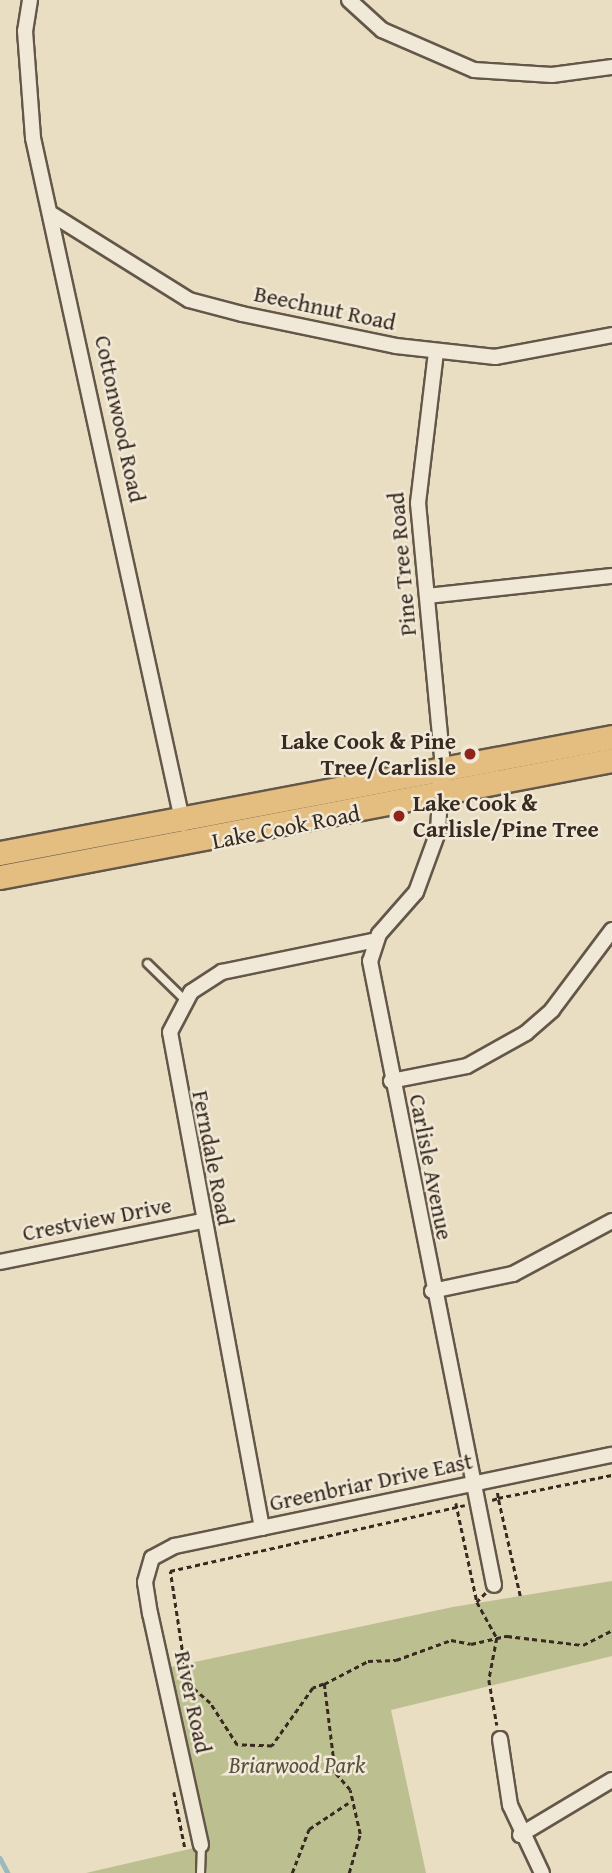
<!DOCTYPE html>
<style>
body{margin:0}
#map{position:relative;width:612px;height:1873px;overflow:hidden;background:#e9ddc2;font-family:"Gentium Book Plus",serif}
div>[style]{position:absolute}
.green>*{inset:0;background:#bcbf8f}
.stream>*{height:4.5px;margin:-2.25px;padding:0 2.25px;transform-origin:2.25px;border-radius:2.25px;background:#9ababc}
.path>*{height:2.5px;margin-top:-1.25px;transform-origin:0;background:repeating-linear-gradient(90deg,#382a21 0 5px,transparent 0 8.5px)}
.roads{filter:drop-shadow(2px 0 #645749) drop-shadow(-2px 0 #645749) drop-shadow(0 2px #645749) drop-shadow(0 -2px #645749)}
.lane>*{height:7px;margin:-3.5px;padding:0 3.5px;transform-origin:3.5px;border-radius:3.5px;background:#f1e9d7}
.street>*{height:14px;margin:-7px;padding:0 7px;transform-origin:7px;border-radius:7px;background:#f1e9d7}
.primary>*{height:23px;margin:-11.5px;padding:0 11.5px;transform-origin:11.5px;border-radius:11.5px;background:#e4be81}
.dots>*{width:19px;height:19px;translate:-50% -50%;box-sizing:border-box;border:4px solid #f1e9d7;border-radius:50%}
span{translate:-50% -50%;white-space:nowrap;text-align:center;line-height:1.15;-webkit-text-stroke:5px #f1e9d7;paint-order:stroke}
.street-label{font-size:23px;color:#382a21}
.poi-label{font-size:23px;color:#382a21;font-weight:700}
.right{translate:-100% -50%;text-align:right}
.left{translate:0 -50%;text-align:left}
.park-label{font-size:23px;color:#594f3c;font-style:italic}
</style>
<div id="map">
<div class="green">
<div style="clip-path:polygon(612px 1581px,612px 1656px,391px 1710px,426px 1873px,86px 1873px,207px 1845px,171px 1667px,453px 1607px)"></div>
</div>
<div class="stream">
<div style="left:0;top:1858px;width:17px;rotate:62deg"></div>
</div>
<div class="path">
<div style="left:492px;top:1500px;width:6px;rotate:-18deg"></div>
<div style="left:498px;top:1498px;width:7px;rotate:-98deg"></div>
<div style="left:456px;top:1503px;width:101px;rotate:78deg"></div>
<div style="left:486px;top:1593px;width:13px;rotate:135deg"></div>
<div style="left:477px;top:1602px;width:41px;rotate:60.9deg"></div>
<div style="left:497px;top:1638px;width:43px;rotate:100.8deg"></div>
<div style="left:489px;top:1680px;width:46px;rotate:79.9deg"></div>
<div style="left:520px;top:1596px;width:100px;rotate:-102.7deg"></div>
<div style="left:498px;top:1498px;width:116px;rotate:-11.4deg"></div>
<div style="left:324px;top:1684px;width:12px;rotate:160deg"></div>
<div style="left:313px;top:1688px;width:71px;rotate:125.3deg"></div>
<div style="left:272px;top:1746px;width:35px;rotate:-178deg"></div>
<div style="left:237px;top:1745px;width:50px;rotate:-122.7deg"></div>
<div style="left:210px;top:1703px;width:30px;rotate:-139deg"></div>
<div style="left:187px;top:1683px;width:113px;rotate:-98.6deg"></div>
<div style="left:170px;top:1571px;width:302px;rotate:-12.6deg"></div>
<div style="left:174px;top:1792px;width:57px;rotate:78.9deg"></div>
<div style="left:292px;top:1873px;width:47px;rotate:-68.9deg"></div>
<div style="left:309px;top:1829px;width:47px;rotate:-33.7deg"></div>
<div style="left:349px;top:1873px;width:41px;rotate:-74.2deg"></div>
<div style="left:360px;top:1834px;width:45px;rotate:-102.8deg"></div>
<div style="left:350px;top:1790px;width:23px;rotate:-131deg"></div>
<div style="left:335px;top:1773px;width:90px;rotate:-97deg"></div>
<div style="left:324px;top:1684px;width:50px;rotate:-27.6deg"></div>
<div style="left:368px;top:1661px;width:28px;rotate:-2deg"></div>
<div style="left:396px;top:1660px;width:59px;rotate:-20deg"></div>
<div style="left:451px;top:1640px;width:20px;rotate:11deg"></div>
<div style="left:471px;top:1644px;width:37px;rotate:-13deg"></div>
<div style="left:507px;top:1636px;width:77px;rotate:6.8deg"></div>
<div style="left:583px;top:1645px;width:33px;rotate:-27deg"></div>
</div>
<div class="roads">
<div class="lane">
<div style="left:147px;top:963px;width:53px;rotate:44.2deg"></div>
<div style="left:200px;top:1873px;width:28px;rotate:-88deg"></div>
</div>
<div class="street">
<div style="left:30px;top:0;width:31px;rotate:99deg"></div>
<div style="left:25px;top:31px;width:107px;rotate:85.7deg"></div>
<div style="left:33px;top:138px;width:702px;rotate:77.67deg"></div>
<div style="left:349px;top:0;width:45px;rotate:42.3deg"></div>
<div style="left:382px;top:30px;width:100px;rotate:23.5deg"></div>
<div style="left:474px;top:70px;width:78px;rotate:3.7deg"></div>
<div style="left:552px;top:75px;width:61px;rotate:-7.6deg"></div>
<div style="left:53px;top:215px;width:160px;rotate:32deg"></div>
<div style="left:189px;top:300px;width:55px;rotate:14.8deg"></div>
<div style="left:242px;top:314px;width:157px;rotate:11.7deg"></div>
<div style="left:396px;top:346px;width:100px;rotate:6.3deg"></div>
<div style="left:495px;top:357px;width:119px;rotate:-10.6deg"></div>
<div style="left:436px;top:352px;width:152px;rotate:96.8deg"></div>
<div style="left:418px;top:503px;width:254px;rotate:84.6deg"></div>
<div style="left:442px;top:756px;width:76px;rotate:93deg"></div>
<div style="left:438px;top:832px;width:64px;rotate:110.1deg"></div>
<div style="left:416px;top:892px;width:56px;rotate:131.4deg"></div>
<div style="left:379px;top:934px;width:28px;rotate:108deg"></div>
<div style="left:370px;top:961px;width:636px;rotate:78.76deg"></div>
<div style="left:427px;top:596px;width:186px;rotate:-6.2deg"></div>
<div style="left:391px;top:1081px;width:77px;rotate:-11.2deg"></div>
<div style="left:467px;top:1066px;width:68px;rotate:-29.2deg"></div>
<div style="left:526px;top:1033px;width:35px;rotate:-41deg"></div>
<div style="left:552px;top:1010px;width:100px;rotate:-53.1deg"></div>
<div style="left:0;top:1262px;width:206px;rotate:-11.5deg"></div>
<div style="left:432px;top:1291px;width:83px;rotate:-11.9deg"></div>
<div style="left:513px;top:1274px;width:112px;rotate:-28.2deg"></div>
<div style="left:262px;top:1528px;width:504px;rotate:-100.51deg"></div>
<div style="left:170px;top:1032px;width:45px;rotate:-62.3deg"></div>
<div style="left:191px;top:992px;width:37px;rotate:-33deg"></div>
<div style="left:222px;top:972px;width:157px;rotate:-11.7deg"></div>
<div style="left:500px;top:1739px;width:67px;rotate:81.4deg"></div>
<div style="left:510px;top:1805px;width:75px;rotate:64.8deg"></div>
<div style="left:520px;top:1835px;width:107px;rotate:-30.9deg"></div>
<div style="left:201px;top:1845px;width:237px;rotate:-102.4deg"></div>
<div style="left:150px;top:1614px;width:32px;rotate:-99deg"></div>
<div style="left:145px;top:1582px;width:25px;rotate:-74deg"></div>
<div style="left:152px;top:1558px;width:26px;rotate:-28deg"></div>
<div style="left:175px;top:1546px;width:446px;rotate:-11.8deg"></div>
</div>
<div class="primary">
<div style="left:0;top:853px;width:623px;rotate:-10.73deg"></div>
<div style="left:0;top:877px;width:623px;rotate:-10.82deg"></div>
</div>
</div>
<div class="dots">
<div style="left:470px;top:754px;background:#8f2418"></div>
<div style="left:399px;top:816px;background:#8f2418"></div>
</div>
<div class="street-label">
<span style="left:325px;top:308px;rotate:12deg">Beechnut Road</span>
<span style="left:120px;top:419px;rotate:78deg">Cottonwood Road</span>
<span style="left:402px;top:564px;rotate:-95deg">Pine Tree Road</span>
<span style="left:286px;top:827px;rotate:-11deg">Lake Cook Road</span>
<span style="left:213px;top:1158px;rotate:79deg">Ferndale Road</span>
<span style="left:431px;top:1167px;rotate:79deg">Carlisle Avenue</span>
<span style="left:97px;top:1219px;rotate:-11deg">Crestview Drive</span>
<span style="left:371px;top:1482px;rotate:-12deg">Greenbriar Drive East</span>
<span style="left:193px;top:1702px;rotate:78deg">River Road</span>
</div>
<div class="poi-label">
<span class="right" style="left:456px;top:754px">Lake Cook &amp; Pine<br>Tree/Carlisle</span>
<span class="left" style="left:413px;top:816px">Lake Cook &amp;<br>Carlisle/Pine Tree</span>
</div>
<div class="park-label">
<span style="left:297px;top:1765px">Briarwood Park</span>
</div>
</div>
